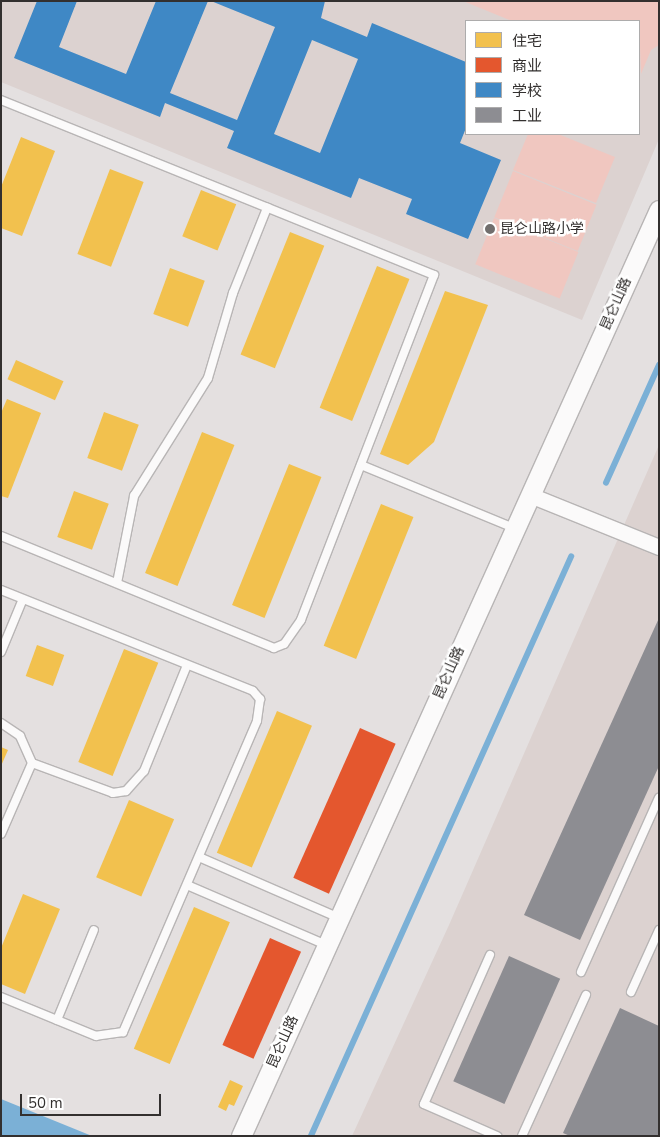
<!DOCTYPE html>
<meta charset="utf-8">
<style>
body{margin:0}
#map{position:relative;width:660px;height:1137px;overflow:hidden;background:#e4e0e0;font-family:"Nunito Sans","Noto Sans SC",sans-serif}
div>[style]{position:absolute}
.built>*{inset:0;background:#dcd2d0}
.green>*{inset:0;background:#f0c7c0;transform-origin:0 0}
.water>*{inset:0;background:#7bb0d6}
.homes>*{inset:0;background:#f2c14e;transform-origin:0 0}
.shops>*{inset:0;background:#e4572e;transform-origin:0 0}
.schools>*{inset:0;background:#3f88c5}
.industry>*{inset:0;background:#8d8d92;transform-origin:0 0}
.stream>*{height:5.5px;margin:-2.75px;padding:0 2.75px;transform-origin:2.75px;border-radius:2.75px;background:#7bb0d6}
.roads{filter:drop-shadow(1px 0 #b8b5b5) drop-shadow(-1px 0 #b8b5b5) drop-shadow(0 1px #b8b5b5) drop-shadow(0 -1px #b8b5b5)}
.service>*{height:8px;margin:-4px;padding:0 4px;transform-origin:4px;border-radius:4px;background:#fbfafa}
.minor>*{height:15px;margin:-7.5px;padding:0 7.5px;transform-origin:7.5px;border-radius:7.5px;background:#fbfafa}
.tertiary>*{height:19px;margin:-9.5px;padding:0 9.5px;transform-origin:9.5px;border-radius:9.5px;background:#fbfafa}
.dots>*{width:14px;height:14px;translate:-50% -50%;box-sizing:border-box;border:2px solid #fff;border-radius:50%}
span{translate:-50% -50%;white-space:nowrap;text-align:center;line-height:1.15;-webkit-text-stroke:5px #fff;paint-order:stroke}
.poi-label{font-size:14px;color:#33302f}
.left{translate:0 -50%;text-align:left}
.street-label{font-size:14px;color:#33302f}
.frame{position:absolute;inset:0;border:2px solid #33302f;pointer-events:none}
.legend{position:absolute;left:465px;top:20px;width:175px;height:115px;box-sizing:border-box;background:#fff;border:1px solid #adacac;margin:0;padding:6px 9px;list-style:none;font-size:15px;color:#33302f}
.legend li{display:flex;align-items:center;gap:10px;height:25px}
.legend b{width:25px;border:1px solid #adacac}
.scale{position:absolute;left:20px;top:1094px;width:141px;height:22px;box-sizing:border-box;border:2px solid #33302f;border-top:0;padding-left:6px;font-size:15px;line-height:18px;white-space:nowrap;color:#33302f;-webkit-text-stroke:4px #fff;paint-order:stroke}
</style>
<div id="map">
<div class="built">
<div style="clip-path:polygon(evenodd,1px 1px,659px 1px,659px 139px,582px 320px,1px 82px,1px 1px,466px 21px,639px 21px,639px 134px,466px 134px,466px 21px)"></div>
<div style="clip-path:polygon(659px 445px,659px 1136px,352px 1136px,449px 925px)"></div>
</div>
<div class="green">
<div style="clip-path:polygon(463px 1px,659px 1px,659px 45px,651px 50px,641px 74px,639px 21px,512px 21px)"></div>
<div style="clip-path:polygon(528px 134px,558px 134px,615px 157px,596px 203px,513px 170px)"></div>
<div style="left:513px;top:171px;width:90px;height:50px;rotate:22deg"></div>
<div style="left:494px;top:218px;width:91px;height:50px;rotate:22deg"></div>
</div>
<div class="water">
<div style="clip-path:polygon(1px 1099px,92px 1136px,1px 1136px)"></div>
</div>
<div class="homes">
<div style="clip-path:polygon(21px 137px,55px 151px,22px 236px,1px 228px,1px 187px)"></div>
<div style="left:110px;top:169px;width:36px;height:91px;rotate:21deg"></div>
<div style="left:201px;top:190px;width:38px;height:50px;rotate:22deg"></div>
<div style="left:290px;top:232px;width:37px;height:132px;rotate:22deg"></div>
<div style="left:377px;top:266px;width:35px;height:153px;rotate:22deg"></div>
<div style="left:170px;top:268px;width:37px;height:49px;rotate:20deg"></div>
<div style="clip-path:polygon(445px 291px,488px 305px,434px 442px,408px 465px,380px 454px)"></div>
<div style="left:16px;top:360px;width:52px;height:21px;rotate:24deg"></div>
<div style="clip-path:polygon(7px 399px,41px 413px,8px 498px,1px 496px,1px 413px)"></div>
<div style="left:104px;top:412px;width:37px;height:49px;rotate:20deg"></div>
<div style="left:202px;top:432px;width:35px;height:152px;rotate:22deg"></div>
<div style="left:289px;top:464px;width:35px;height:152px;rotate:22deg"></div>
<div style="left:74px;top:491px;width:37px;height:49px;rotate:20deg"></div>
<div style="left:381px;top:504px;width:35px;height:153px;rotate:22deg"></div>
<div style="left:37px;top:645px;width:29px;height:33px;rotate:20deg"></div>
<div style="left:124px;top:649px;width:37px;height:122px;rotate:22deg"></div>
<div style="left:277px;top:711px;width:38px;height:154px;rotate:23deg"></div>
<div style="clip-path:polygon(1px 747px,8px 750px,1px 766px)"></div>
<div style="left:129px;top:800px;width:49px;height:84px;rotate:23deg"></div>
<div style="clip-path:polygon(23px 894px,60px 909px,25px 994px,1px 984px,1px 948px)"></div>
<div style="left:194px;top:907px;width:39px;height:154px;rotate:23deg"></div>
<div style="clip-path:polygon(230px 1080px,243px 1086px,234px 1106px,229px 1104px,226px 1111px,218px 1107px)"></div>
</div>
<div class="shops">
<div style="left:360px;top:728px;width:39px;height:164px;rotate:24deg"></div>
<div style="left:270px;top:938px;width:34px;height:117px;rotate:24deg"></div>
</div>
<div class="schools">
<div style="clip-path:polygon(evenodd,37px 1px,77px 1px,59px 47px,126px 74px,156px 1px,208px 1px,170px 93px,237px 120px,275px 27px,211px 1px,325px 1px,321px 18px,367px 37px,372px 23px,466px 62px,466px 128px,460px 143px,501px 160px,468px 239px,406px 214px,412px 199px,359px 178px,351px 198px,227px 148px,234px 131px,165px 103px,160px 117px,14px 58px,37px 1px,312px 40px,358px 59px,320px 153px,274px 134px,312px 40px)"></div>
</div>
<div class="industry">
<div style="clip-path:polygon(659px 618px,659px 766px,580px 940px,524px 915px)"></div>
<div style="left:509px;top:956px;width:56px;height:137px;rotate:24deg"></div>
<div style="clip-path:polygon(620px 1008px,659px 1026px,659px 1136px,570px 1136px,563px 1133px)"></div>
</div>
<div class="stream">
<div style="left:606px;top:483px;width:129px;rotate:-65.8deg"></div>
<div style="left:311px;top:1136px;width:635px;rotate:-65.82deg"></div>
</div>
<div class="roads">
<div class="service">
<div style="left:1px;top:100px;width:467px;rotate:22deg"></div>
<div style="left:434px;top:275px;width:370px;rotate:111.1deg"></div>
<div style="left:301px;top:620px;width:29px;rotate:125deg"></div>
<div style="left:284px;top:644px;width:11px;rotate:158deg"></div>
<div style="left:274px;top:648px;width:295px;rotate:-157.7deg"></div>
<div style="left:361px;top:465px;width:165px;rotate:22.4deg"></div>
<div style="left:117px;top:583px;width:89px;rotate:-78.9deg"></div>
<div style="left:134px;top:496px;width:139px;rotate:-57.9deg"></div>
<div style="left:208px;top:378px;width:89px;rotate:-73.6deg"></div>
<div style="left:233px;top:293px;width:92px;rotate:-68.2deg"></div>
<div style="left:1px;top:590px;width:271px;rotate:21.8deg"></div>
<div style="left:253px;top:691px;width:11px;rotate:49deg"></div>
<div style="left:260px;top:699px;width:22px;rotate:98deg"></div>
<div style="left:257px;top:721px;width:339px;rotate:113.3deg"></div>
<div style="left:123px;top:1032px;width:27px;rotate:172deg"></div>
<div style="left:96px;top:1036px;width:103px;rotate:-157.7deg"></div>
<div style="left:1px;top:652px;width:57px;rotate:-67.5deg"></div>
<div style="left:1px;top:723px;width:23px;rotate:34deg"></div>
<div style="left:20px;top:736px;width:30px;rotate:66deg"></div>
<div style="left:32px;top:763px;width:77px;rotate:113.6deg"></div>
<div style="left:32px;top:763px;width:86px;rotate:20.3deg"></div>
<div style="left:113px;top:793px;width:13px;rotate:-9deg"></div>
<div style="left:126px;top:791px;width:27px;rotate:-48deg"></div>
<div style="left:144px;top:771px;width:114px;rotate:-67.9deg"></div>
<div style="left:199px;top:857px;width:153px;rotate:23.5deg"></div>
<div style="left:187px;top:885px;width:151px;rotate:23.3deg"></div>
<div style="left:490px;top:955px;width:163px;rotate:113.9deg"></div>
<div style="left:424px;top:1104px;width:80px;rotate:23.7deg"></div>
<div style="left:581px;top:972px;width:191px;rotate:-65.9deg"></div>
<div style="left:631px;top:992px;width:68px;rotate:-65.7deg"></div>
<div style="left:57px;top:1020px;width:97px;rotate:-67.7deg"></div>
<div style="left:522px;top:1136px;width:155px;rotate:-65.6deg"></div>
</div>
<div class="minor">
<div style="left:530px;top:495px;width:139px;rotate:22deg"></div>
</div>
<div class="tertiary">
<div style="left:241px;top:1136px;width:1016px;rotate:-65.71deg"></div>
</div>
</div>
<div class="dots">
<div style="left:490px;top:229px;background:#716e6d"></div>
</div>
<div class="poi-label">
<span class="left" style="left:500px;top:229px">昆仑山路小学</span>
</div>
<div class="street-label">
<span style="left:616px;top:304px;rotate:-66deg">昆仑山路</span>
<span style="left:449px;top:673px;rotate:-66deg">昆仑山路</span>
<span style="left:283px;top:1042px;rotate:-66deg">昆仑山路</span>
</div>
<div class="frame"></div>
<ul class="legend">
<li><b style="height:14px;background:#f2c14e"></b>住宅</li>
<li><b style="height:14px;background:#e4572e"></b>商业</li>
<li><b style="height:14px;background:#3f88c5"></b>学校</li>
<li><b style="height:14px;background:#8d8d92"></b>工业</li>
</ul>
<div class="scale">50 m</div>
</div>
